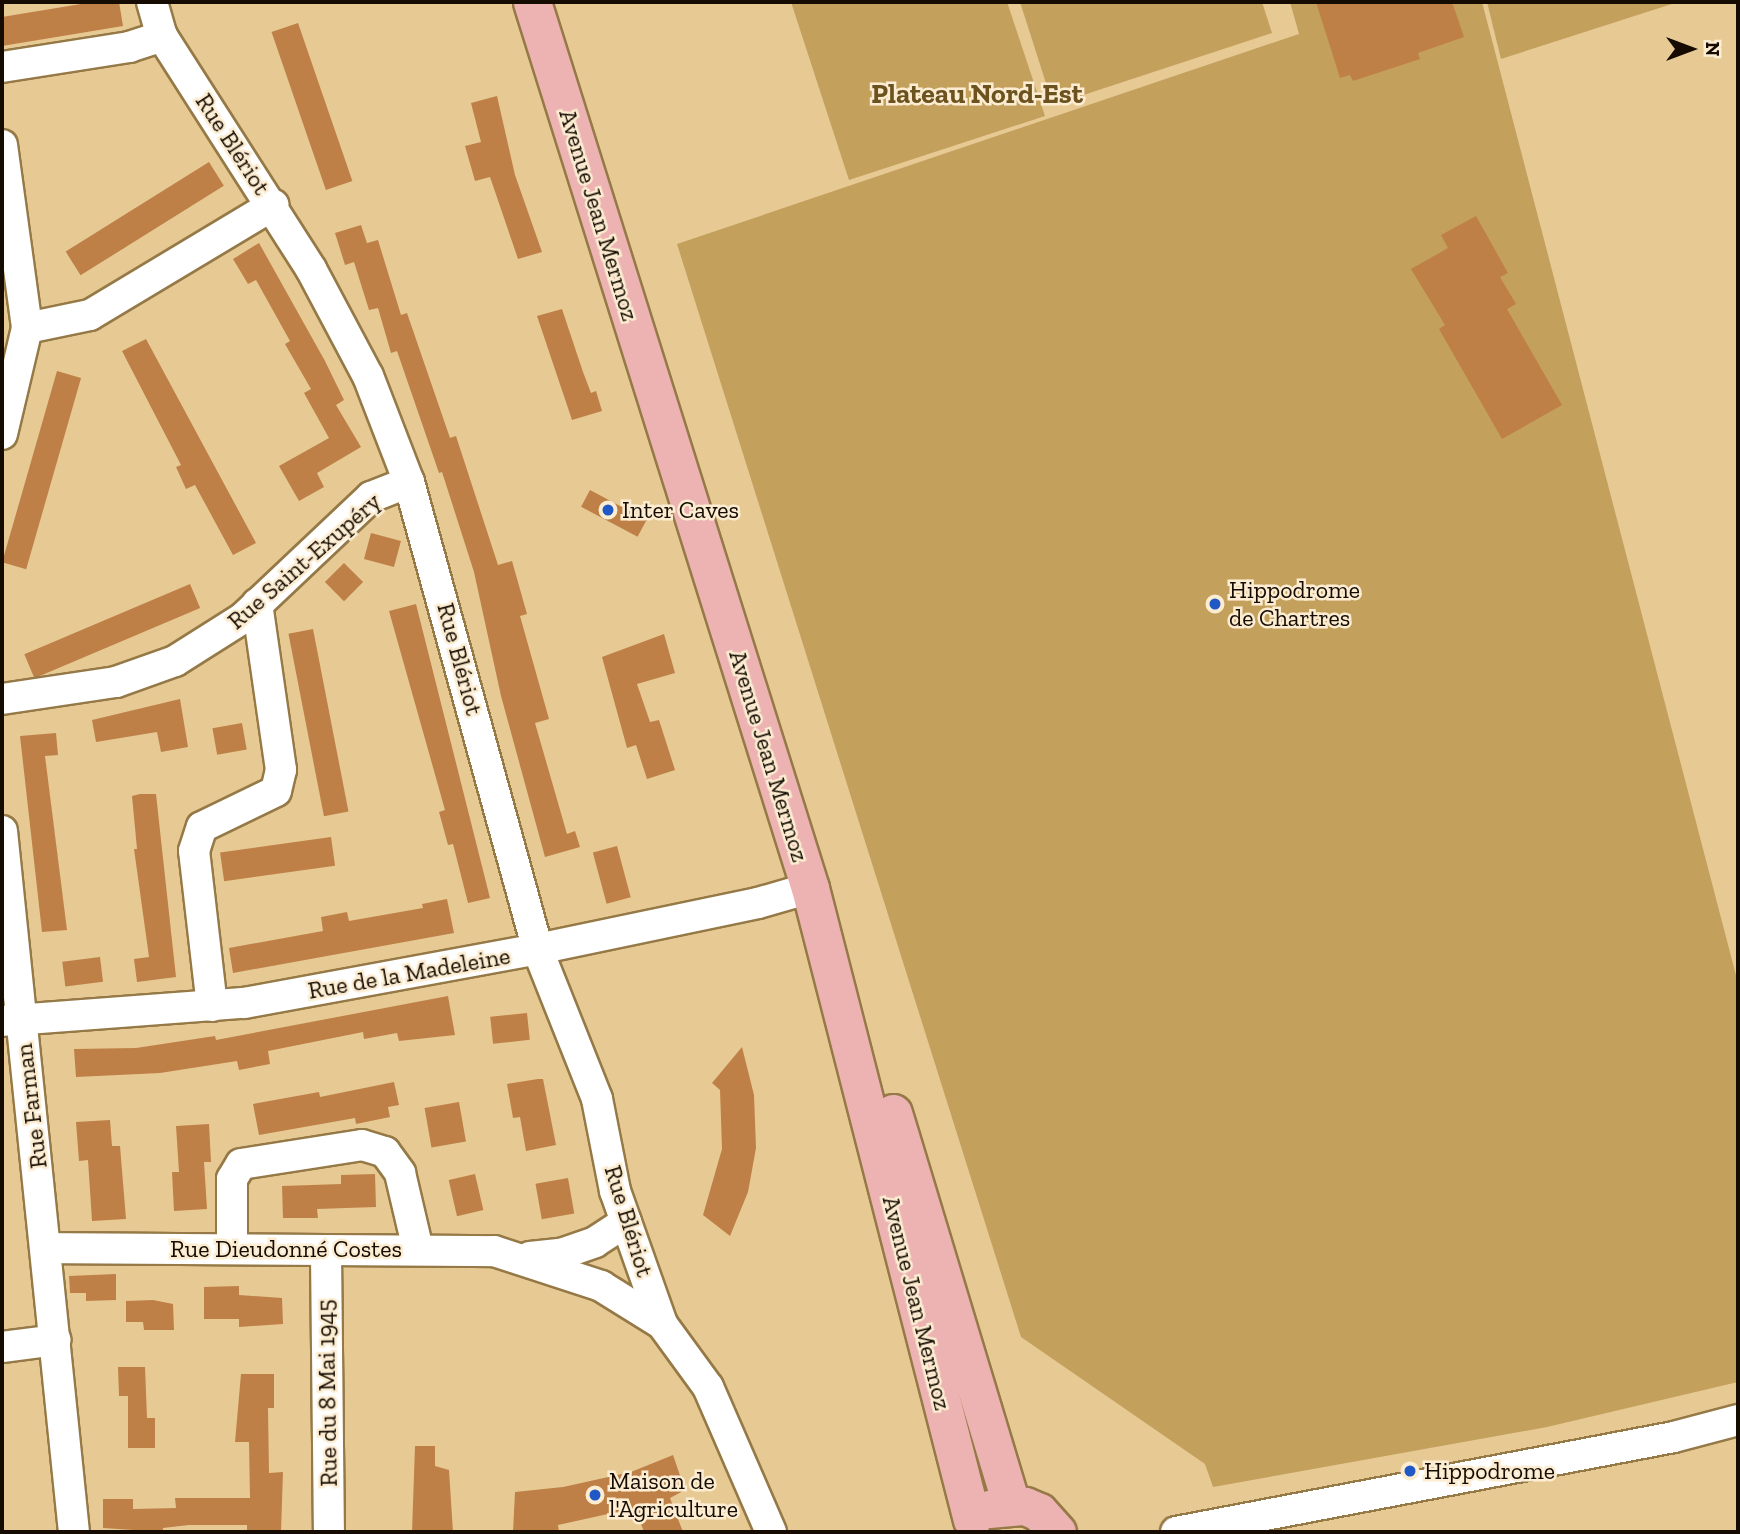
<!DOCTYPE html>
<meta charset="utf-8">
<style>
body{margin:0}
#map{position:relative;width:1740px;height:1534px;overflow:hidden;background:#e7c994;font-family:"Zilla Slab",serif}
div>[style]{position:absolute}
.green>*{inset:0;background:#c4a05d}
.building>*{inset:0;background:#be8047;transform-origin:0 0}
.roads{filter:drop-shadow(2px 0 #957946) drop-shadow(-2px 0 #957946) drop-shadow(0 2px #957946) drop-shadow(0 -2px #957946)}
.minor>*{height:30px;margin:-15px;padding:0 15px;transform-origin:15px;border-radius:15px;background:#fff}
.major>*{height:37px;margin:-18.5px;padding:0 18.5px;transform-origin:18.5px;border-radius:18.5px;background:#ecb3b2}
.dots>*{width:19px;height:19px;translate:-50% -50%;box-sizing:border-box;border:4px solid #fcedd2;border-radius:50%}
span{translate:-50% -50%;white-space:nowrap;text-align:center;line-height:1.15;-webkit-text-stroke:5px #fcedd2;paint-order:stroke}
.street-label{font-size:24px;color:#150b00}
.poi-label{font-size:24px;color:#150b00}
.left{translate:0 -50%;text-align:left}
.quarter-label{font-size:28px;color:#6c521e;font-weight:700}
.frame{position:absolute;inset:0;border:4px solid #150b00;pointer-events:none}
.north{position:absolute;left:1656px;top:14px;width:70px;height:70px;-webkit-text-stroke:5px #fcedd2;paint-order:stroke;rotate:90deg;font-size:19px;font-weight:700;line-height:28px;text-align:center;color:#150b00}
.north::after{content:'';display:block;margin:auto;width:24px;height:32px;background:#150b00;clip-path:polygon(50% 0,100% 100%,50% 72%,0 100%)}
</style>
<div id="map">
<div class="green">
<div style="clip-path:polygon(791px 2px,1007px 2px,1045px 116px,849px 180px)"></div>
<div style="clip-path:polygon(1020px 2px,1262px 2px,1272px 33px,1053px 105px)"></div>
<div style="clip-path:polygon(1290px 2px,1482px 2px,1738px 983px,1738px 1382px,1547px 1427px,1213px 1487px,1205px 1464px,1021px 1337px,677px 244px,1299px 34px)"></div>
<div style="clip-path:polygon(1487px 2px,1678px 2px,1501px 59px)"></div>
</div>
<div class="building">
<div style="clip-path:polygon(93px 2px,119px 2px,123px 26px,2px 46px,2px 17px)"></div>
<div style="clip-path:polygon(1316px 2px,1452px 2px,1464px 37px,1418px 53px,1420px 59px,1353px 81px,1350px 75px,1340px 78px)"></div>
<div style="left:298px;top:23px;width:167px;height:28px;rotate:71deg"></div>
<div style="clip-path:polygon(497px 96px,515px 175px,542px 252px,518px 259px,490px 177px,475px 181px,465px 146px,481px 142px,471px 103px)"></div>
<div style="left:209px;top:162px;width:28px;height:169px;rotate:58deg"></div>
<div style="clip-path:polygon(1476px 216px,1508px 273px,1500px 277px,1516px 304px,1507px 309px,1562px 405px,1502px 439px,1439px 329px,1445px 325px,1411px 269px,1448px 248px,1441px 235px)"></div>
<div style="clip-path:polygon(361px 225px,367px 243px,378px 240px,401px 315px,407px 313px,450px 438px,456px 436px,498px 565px,512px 561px,527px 614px,520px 616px,549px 719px,535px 723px,567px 834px,575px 831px,580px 847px,545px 857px,501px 696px,474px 572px,442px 472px,439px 473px,397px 351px,391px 353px,378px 308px,369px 310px,354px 262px,345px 265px,335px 233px)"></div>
<div style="clip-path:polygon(259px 243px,325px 361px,344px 400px,336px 405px,361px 447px,317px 473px,324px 487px,299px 501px,279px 466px,329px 438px,304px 393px,311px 389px,285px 344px,290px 341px,256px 280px,248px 284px,233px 259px)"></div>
<div style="clip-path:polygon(562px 309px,583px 372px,591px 393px,596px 391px,602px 411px,572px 420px,537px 316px)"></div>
<div style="clip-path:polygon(146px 339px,256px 543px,233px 555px,195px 485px,186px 489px,176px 467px,181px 465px,122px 351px)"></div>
<div style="left:57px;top:371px;width:25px;height:199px;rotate:16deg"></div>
<div style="left:590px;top:490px;width:64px;height:19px;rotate:28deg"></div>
<div style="left:371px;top:533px;width:31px;height:27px;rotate:15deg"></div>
<div style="left:344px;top:563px;width:27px;height:27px;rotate:45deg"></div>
<div style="left:190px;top:584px;width:26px;height:180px;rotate:67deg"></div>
<div style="clip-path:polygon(416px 604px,490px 898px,468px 903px,453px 844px,448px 845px,439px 812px,445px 810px,389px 611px)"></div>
<div style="left:313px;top:629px;width:186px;height:25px;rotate:79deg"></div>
<div style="clip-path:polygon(664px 634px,675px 673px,637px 684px,650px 722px,659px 720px,675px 770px,647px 779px,636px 745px,627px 748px,602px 657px)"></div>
<div style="clip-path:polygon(180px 699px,188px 747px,161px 752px,157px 732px,96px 742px,92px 720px)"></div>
<div style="left:242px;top:723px;width:27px;height:30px;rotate:80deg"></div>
<div style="clip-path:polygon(56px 733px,58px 755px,45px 756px,67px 930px,42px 932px,20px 736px)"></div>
<div style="clip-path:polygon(140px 794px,156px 794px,176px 977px,137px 982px,134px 959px,149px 957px,134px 849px,137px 849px,132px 796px)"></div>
<div style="left:331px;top:837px;width:29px;height:112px;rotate:82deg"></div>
<div style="left:617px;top:846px;width:53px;height:25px;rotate:75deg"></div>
<div style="clip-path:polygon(447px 899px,454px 933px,233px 973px,229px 948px,323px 931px,321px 917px,347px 912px,349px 921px,423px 908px,422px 904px)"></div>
<div style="left:100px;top:957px;width:25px;height:38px;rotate:83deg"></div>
<div style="clip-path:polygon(448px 996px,455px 1035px,399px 1041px,397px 1033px,364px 1039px,363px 1032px,268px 1051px,270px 1064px,239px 1070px,237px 1061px,160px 1073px,76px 1077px,74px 1049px,136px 1048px,215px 1036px,216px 1040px)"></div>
<div style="left:527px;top:1013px;width:27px;height:37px;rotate:84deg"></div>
<div style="clip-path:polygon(742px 1047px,754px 1095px,756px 1148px,748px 1192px,730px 1236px,703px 1215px,722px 1149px,720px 1090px,712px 1083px)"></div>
<div style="clip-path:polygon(538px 1079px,543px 1079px,556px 1145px,526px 1151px,520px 1117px,513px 1118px,507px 1084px)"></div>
<div style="clip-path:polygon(394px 1082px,399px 1105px,388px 1107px,390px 1117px,356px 1124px,355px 1118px,259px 1135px,253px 1104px,319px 1092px,320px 1097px)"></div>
<div style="left:459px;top:1102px;width:40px;height:35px;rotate:80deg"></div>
<div style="clip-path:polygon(110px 1120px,112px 1146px,120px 1146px,126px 1219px,92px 1221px,88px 1160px,79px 1161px,76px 1122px)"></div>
<div style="clip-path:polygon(209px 1124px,211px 1162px,204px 1162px,207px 1209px,174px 1211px,172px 1172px,179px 1172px,176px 1126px)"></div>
<div style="clip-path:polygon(375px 1174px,376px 1207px,317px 1209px,318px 1218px,283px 1218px,282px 1186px,341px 1184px,341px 1175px)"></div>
<div style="left:475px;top:1174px;width:37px;height:27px;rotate:77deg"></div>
<div style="left:568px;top:1178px;width:36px;height:33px;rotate:80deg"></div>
<div style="clip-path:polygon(116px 1274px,116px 1300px,86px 1301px,86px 1293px,70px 1293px,69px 1276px)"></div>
<div style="clip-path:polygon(239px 1286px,239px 1295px,282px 1298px,283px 1324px,239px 1327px,239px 1319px,204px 1319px,204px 1287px)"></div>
<div style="clip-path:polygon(153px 1300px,173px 1304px,174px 1330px,144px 1330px,143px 1322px,126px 1322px,126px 1301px)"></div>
<div style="clip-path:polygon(118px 1367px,145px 1367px,147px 1418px,155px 1418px,155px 1448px,128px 1448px,128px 1396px,119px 1396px)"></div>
<div style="clip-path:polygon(241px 1374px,274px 1374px,274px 1408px,268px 1408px,269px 1473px,283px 1472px,281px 1532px,247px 1532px,247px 1525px,189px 1525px,163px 1528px,163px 1532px,103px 1528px,103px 1499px,133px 1499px,133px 1509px,176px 1508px,175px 1498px,250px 1498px,249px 1442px,235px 1442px)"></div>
<div style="clip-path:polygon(415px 1446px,435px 1446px,435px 1466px,449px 1470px,453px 1532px,412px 1532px)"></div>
<div style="clip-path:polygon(673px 1455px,685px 1490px,670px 1498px,683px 1532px,644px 1532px,635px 1508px,558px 1525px,559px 1532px,513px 1532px,515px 1492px,563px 1487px,631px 1472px)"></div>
</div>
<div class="roads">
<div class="minor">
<div style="left:152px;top:2px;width:35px;rotate:74deg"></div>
<div style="left:162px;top:36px;width:277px;rotate:57.4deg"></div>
<div style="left:311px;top:269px;width:121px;rotate:62deg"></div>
<div style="left:368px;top:376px;width:114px;rotate:68.9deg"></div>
<div style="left:409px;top:482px;width:483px;rotate:74.6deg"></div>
<div style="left:537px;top:948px;width:162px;rotate:68.3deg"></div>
<div style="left:597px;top:1099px;width:94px;rotate:78.9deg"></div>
<div style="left:615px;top:1191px;width:141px;rotate:70.5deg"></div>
<div style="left:2px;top:67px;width:129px;rotate:-8.9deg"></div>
<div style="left:129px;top:47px;width:35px;rotate:-18deg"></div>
<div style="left:2px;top:145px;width:185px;rotate:82.2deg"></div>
<div style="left:27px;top:328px;width:109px;rotate:103.3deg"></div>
<div style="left:27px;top:328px;width:64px;rotate:-11.7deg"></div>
<div style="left:90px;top:315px;width:214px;rotate:-31deg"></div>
<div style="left:2px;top:699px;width:115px;rotate:-8.5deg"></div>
<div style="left:116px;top:682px;width:63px;rotate:-19.6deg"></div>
<div style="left:175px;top:661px;width:80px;rotate:-32.3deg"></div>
<div style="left:243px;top:618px;width:176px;rotate:-43.4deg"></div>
<div style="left:371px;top:497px;width:41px;rotate:-21.5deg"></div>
<div style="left:2px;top:831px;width:705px;rotate:84.14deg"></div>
<div style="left:212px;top:1006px;width:156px;rotate:-96.6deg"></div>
<div style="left:194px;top:851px;width:25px;rotate:-72deg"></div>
<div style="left:202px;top:827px;width:82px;rotate:-25.9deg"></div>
<div style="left:276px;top:791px;width:22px;rotate:-77deg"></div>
<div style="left:281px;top:770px;width:168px;rotate:-98.2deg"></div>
<div style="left:2px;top:1021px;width:243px;rotate:-4.3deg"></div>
<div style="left:244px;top:1003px;width:289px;rotate:-10.4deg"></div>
<div style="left:528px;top:951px;width:235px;rotate:-11.8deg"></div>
<div style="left:758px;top:903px;width:54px;rotate:-16.1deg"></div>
<div style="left:48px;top:1248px;width:446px;rotate:0.4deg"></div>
<div style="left:494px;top:1251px;width:113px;rotate:18.1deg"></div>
<div style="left:601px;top:1286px;width:72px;rotate:31.9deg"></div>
<div style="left:662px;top:1324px;width:78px;rotate:53.9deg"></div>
<div style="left:708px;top:1387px;width:158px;rotate:66.5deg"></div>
<div style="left:232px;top:1249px;width:70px;rotate:-90deg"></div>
<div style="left:232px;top:1179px;width:17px;rotate:-59deg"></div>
<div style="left:241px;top:1164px;width:122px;rotate:-8.9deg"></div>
<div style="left:362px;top:1145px;width:24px;rotate:17deg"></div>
<div style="left:385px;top:1152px;width:26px;rotate:54deg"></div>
<div style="left:400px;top:1173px;width:79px;rotate:76.8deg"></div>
<div style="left:326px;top:1253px;width:279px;rotate:89.4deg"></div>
<div style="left:530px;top:1257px;width:31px;rotate:-6deg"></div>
<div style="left:561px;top:1254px;width:36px;rotate:-19deg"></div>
<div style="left:595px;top:1242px;width:37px;rotate:-33deg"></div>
<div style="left:2px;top:1347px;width:54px;rotate:-7.4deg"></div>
<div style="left:1176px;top:1532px;width:507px;rotate:-10.8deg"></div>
<div style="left:1674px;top:1437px;width:66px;rotate:-14.9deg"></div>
</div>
<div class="major">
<div style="left:532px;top:2px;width:929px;rotate:72.58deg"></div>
<div style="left:810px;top:888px;width:652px;rotate:75.62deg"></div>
<div style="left:893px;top:1113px;width:408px;rotate:73.2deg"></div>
<div style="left:989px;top:1509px;width:36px;rotate:-5deg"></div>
<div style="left:1025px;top:1506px;width:15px;rotate:23deg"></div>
<div style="left:1039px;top:1512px;width:27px;rotate:48deg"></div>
</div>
</div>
<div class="dots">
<div style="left:608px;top:510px;background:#2059c5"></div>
<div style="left:1215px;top:604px;background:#2059c5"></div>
<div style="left:1410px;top:1471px;background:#2059c5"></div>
<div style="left:595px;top:1495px;background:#2059c5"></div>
</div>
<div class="street-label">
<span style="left:233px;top:144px;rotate:57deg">Rue Blériot</span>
<span style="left:599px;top:215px;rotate:73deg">Avenue Jean Mermoz</span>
<span style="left:304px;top:561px;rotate:-41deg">Rue Saint-Exupéry</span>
<span style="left:460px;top:659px;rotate:75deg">Rue Blériot</span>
<span style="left:769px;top:756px;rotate:73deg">Avenue Jean Mermoz</span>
<span style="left:409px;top:973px;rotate:-10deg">Rue de la Madeleine</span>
<span style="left:31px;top:1106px;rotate:-97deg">Rue Farman</span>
<span style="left:629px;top:1221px;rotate:73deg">Rue Blériot</span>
<span style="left:286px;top:1249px">Rue Dieudonné Costes</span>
<span style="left:917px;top:1303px;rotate:76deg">Avenue Jean Mermoz</span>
<span style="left:327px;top:1393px;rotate:-91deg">Rue du 8 Mai 1945</span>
</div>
<div class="poi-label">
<span class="left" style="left:622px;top:510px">Inter Caves</span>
<span class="left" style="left:1229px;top:604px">Hippodrome<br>de Chartres</span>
<span class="left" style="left:1424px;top:1471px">Hippodrome</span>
<span class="left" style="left:609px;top:1495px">Maison de<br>l'Agriculture</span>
</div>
<div class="quarter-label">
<span style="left:977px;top:94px">Plateau Nord-Est</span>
</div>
<div class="frame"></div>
<div class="north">N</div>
</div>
